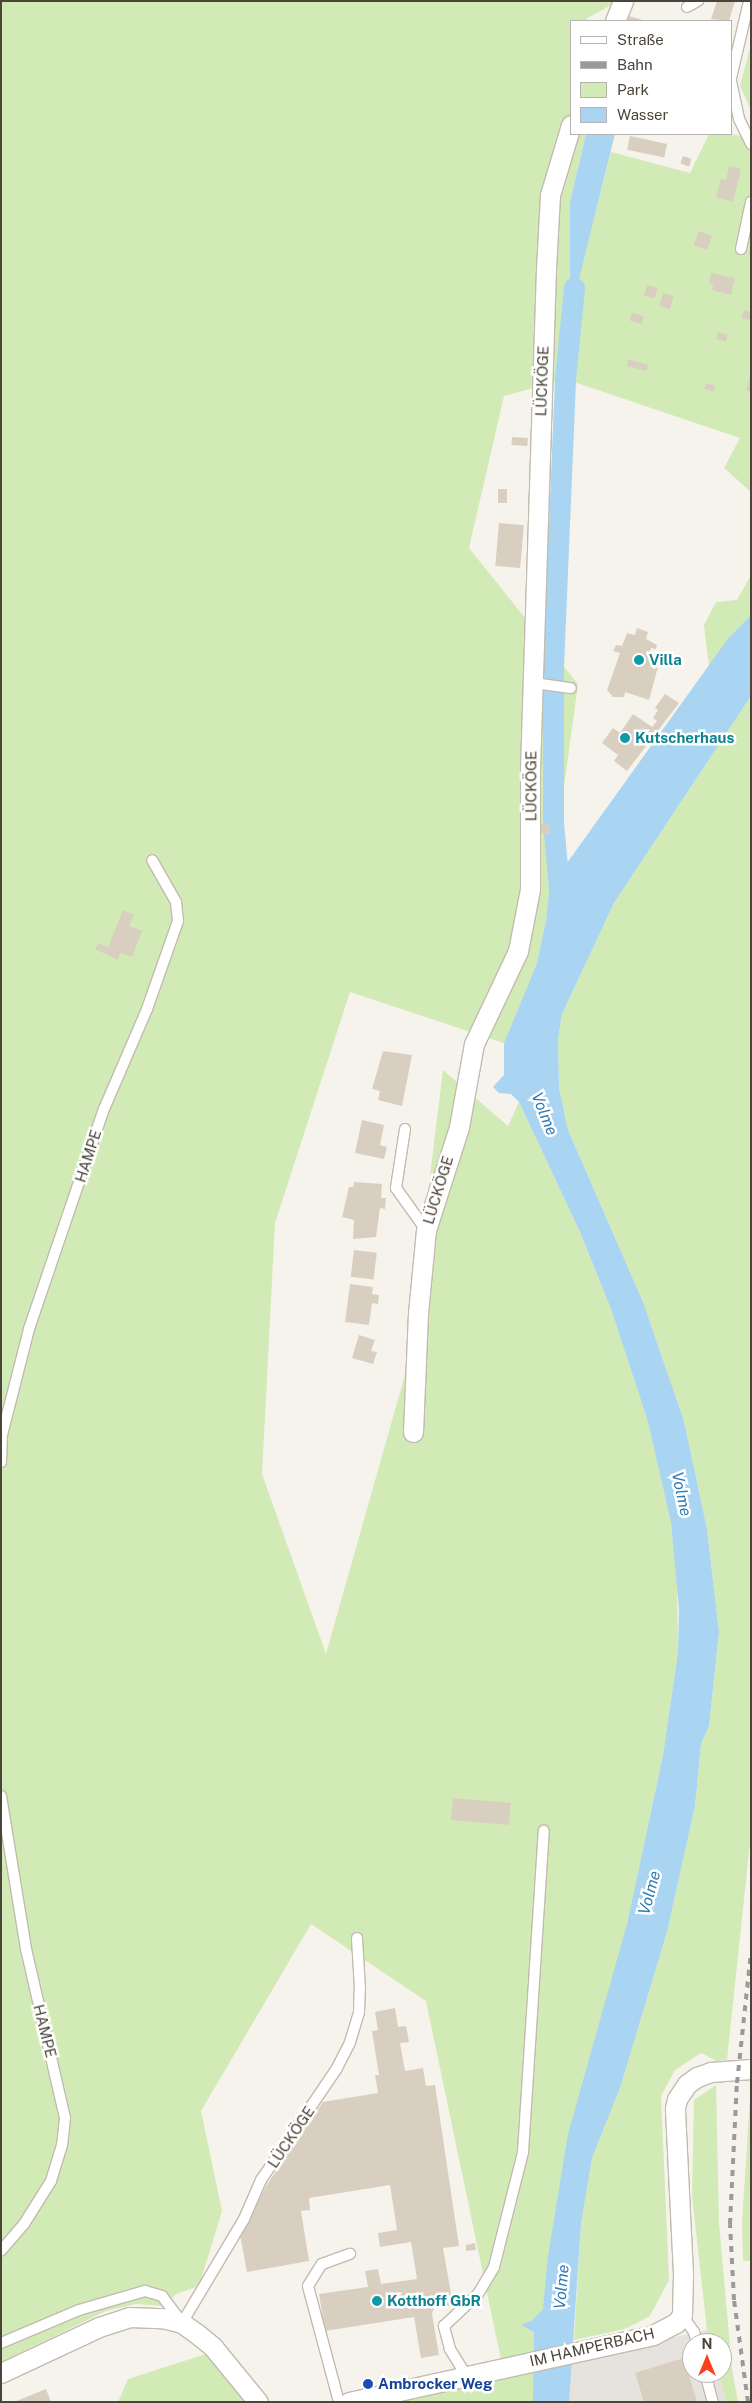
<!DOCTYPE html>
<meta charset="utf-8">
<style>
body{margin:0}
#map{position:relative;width:752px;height:2403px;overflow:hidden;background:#f6f3ec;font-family:"Public Sans",sans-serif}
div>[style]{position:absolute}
.industrial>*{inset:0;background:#e6e2dd}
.green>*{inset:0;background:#d2eab5}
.water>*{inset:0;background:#a9d4f2}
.canal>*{height:21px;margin:-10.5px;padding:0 10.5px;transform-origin:10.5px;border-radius:10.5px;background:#a9d4f2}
.building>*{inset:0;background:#d8cfc1;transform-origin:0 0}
.roads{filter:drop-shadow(1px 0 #c2bbae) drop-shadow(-1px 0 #c2bbae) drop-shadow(0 1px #c2bbae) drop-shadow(0 -1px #c2bbae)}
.lane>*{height:10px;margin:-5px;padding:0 5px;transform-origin:5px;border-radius:5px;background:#fff}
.street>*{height:19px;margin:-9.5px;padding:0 9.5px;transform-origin:9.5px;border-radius:9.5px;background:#fff}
.rail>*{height:4px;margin-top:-2px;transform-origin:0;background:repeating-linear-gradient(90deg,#9a9a9a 0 6px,transparent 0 12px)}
.dots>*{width:14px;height:14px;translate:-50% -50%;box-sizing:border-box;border:2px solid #fff;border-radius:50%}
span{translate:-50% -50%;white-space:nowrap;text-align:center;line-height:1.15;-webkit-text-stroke:5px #fff;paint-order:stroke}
.street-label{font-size:15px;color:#4b4439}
.culture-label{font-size:15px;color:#0d838f;font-weight:700}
.left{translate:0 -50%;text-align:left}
.transit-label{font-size:15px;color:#164399;font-weight:700}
.water-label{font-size:16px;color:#2e7ab2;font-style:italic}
.frame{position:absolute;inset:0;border:2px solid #4b4439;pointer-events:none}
.legend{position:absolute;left:570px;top:20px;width:162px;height:115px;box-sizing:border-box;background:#fff;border:1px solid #b7b4b0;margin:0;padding:6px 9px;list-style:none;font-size:15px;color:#4b4439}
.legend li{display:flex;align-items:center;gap:10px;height:25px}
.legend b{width:25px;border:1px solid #b7b4b0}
.north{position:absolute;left:682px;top:2333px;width:50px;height:50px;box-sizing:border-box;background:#fff;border:1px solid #b7b4b0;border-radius:50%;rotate:0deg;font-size:14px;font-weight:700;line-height:20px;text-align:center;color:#4b4439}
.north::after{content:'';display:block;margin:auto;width:18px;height:22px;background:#fc3f1d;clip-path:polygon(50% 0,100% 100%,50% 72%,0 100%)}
</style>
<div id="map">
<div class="industrial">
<div style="clip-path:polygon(707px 2330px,711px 2343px,692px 2343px,692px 2373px,718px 2373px,726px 2402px,569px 2402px,570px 2360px)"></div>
</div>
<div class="green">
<div style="clip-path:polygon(1px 1px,619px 1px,587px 18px,588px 21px,571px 21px,571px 134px,586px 134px,570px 202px,570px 314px,611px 152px,690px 173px,709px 134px,731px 134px,751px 138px,751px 492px,724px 468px,740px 438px,565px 379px,504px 396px,469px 548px,578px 684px,546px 920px,537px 963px,504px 1043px,350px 992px,275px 1223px,262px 1474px,326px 1654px,406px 1371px,443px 1070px,508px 1126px,519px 1102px,580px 1232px,611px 1309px,648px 1422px,671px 1523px,677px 1572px,678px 1652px,663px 1755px,627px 1924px,538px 2402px,394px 2402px,504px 2374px,426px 2001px,311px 1924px,201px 2111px,222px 2211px,199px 2286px,176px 2294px,165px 2306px,136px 2304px,106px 2311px,1px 2362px)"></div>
<div style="clip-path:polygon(751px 44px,751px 110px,740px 86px)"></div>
<div style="clip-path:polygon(751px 575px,751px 615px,709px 666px,704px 625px,716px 602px,737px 600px)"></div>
<div style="clip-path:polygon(751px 696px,751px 1833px,727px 2060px,717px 2061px,701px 2053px,675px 2070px,661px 2096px,669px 2280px,650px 2316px,625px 2329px,574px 2340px,581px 2224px,592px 2158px,620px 2088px,667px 1932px,695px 1806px,701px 1744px,709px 1726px,719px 1632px,707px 1529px,684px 1421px,643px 1302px,568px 1130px,559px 1088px,558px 1039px,562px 1014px,614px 903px)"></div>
<div style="clip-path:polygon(751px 2081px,751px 2261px,743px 2261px,742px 2224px)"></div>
<div style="clip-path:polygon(716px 2085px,719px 2223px,732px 2369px,738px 2402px,726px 2402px,718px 2373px,722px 2373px,722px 2343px,711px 2343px,707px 2330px,692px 2196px,694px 2100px)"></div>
<div style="clip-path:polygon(209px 2353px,247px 2402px,118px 2402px,128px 2379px)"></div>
</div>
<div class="water">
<div style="clip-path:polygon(586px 134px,615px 134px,570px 316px,570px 202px)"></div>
<div style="clip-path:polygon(751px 615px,751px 696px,614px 903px,562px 1014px,558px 1039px,559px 1088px,568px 1130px,643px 1302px,684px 1421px,707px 1529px,719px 1632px,709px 1726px,701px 1744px,695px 1806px,667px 1932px,620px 2088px,592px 2158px,581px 2224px,569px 2402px,533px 2402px,534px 2332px,521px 2325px,533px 2320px,543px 2309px,548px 2256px,568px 2134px,627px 1924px,663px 1755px,678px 1652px,679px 1609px,671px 1523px,648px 1422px,611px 1309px,580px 1232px,519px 1102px,511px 1094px,499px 1093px,493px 1087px,504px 1075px,504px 1043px,537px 963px,546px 920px,552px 869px,562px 870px,727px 640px)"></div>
</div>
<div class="canal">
<div style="left:560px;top:898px;width:75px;rotate:-95.3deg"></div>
<div style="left:553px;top:823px;width:156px;rotate:-90deg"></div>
<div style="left:553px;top:667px;width:288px;rotate:-87.6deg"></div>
<div style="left:565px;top:379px;width:92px;rotate:-84.4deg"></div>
</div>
<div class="building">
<div style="clip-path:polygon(717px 1px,735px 1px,729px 21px,711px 19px)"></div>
<div style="clip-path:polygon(629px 16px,646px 21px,627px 21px)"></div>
<div style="left:630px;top:136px;width:38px;height:14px;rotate:12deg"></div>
<div style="left:683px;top:156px;width:9px;height:8px;rotate:18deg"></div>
<div style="clip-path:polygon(729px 166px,741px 169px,733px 202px,716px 197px,721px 179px,726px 180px)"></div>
<div style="left:699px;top:231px;width:14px;height:15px;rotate:21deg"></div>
<div style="clip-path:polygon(711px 273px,735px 278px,731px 295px,712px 290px,713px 285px,709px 284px)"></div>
<div style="left:647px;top:285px;width:11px;height:11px;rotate:15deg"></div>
<div style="left:663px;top:293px;width:11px;height:14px;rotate:15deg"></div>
<div style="clip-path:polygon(744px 310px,751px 313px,749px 320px,741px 318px)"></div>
<div style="left:632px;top:313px;width:12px;height:8px;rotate:14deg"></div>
<div style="left:718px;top:332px;width:10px;height:7px;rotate:17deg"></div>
<div style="clip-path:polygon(628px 359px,648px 365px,646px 371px,627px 366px)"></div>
<div style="clip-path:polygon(750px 376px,751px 376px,751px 392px,746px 390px)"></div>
<div style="left:706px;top:383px;width:10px;height:6px;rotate:17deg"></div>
<div style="left:512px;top:437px;width:16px;height:8px;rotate:4deg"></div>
<div style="left:498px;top:489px;width:9px;height:14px"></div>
<div style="left:499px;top:523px;width:25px;height:43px;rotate:5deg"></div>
<div style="clip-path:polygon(637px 628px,648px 632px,646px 639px,657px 645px,656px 649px,651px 648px,649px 655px,661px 656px,649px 700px,625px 692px,624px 697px,613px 697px,607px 690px,620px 653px,613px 651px,616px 645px,622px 646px,627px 633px,635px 635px)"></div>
<div style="clip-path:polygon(665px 694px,679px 703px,627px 771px,614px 761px,618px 755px,602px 743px,613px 728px,620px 733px,633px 714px,652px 727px,657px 721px,653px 718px,658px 710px,655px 708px)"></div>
<div style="clip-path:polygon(541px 824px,550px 824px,550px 834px,540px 833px)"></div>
<div style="clip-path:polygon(123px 910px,134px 915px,129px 926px,142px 931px,132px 957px,120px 953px,118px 960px,95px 949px,98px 943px,108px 947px)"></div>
<div style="clip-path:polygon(383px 1051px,412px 1055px,402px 1106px,378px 1100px,380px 1091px,372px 1089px)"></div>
<div style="clip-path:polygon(362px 1120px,384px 1125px,380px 1145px,387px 1147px,384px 1159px,355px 1153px)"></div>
<div style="clip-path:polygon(354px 1182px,382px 1184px,381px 1198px,386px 1198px,385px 1209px,380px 1208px,376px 1237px,353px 1239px,354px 1220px,342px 1217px,349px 1187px,353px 1187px)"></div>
<div style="left:354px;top:1250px;width:23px;height:27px;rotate:7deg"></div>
<div style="clip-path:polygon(350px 1284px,373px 1287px,372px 1294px,379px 1295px,378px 1304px,372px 1303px,369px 1325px,345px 1322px)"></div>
<div style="clip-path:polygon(359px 1335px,375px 1340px,371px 1351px,377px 1352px,373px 1364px,352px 1358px)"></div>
<div style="left:453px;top:1798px;width:58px;height:22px;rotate:5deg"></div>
<div style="clip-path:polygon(395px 2008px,398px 2027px,406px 2026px,409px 2042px,400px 2043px,405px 2071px,423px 2068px,426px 2086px,435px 2085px,459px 2246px,443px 2248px,453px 2305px,434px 2308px,432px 2314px,439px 2355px,421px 2358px,414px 2317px,325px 2331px,319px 2294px,368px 2287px,365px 2271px,378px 2269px,381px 2284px,417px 2279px,411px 2242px,380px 2247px,378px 2233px,397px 2230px,390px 2185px,309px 2198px,310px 2210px,301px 2211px,309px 2261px,247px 2272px,240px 2235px,266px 2186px,323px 2102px,378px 2093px,375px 2075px,379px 2075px,372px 2031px,378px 2030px,375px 2012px)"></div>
<div style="clip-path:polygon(475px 2243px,476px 2250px,466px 2251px,466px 2245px)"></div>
<div style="clip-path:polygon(684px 2358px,697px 2402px,644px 2402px,635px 2373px)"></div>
<div style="clip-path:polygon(46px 2389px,51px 2402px,14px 2402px)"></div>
</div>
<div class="roads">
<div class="lane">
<div style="left:687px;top:7px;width:13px;rotate:-29deg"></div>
<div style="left:731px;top:78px;width:79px;rotate:-76.8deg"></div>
<div style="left:731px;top:81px;width:39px;rotate:78deg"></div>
<div style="left:739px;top:119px;width:28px;rotate:64deg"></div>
<div style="left:741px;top:249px;width:48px;rotate:-78deg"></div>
<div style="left:534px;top:683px;width:37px;rotate:8deg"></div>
<div style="left:405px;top:1129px;width:60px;rotate:98.7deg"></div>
<div style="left:396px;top:1188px;width:52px;rotate:54.5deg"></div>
<div style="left:1px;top:1462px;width:27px;rotate:-88deg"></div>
<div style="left:2px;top:1435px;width:109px;rotate:-75.7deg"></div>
<div style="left:29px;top:1329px;width:232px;rotate:-71.2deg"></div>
<div style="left:104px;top:1109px;width:109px;rotate:-66.7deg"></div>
<div style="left:147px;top:1009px;width:93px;rotate:-70.6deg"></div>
<div style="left:178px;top:921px;width:19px;rotate:-96deg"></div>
<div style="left:176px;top:902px;width:48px;rotate:-119.7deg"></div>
<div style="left:1px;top:1796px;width:155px;rotate:80.7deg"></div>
<div style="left:26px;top:1949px;width:173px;rotate:77deg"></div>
<div style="left:65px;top:2118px;width:27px;rotate:96deg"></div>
<div style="left:62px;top:2145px;width:38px;rotate:107deg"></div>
<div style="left:51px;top:2181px;width:51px;rotate:122.1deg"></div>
<div style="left:24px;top:2224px;width:35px;rotate:131deg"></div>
<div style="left:682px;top:2315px;width:21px;rotate:55deg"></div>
<div style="left:694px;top:2332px;width:11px;rotate:75deg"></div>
<div style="left:1px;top:2343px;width:85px;rotate:-22.9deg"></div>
<div style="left:79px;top:2310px;width:69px;rotate:-16.1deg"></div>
<div style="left:145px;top:2291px;width:18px;rotate:16deg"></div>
<div style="left:162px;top:2296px;width:34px;rotate:53deg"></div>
<div style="left:182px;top:2323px;width:121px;rotate:-59.2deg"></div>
<div style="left:244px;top:2219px;width:43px;rotate:-66.4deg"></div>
<div style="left:261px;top:2180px;width:135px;rotate:-55.8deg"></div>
<div style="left:337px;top:2068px;width:29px;rotate:-63deg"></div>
<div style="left:350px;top:2042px;width:31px;rotate:-73deg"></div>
<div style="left:359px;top:2012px;width:23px;rotate:-88deg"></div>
<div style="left:360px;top:1989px;width:51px;rotate:-93.4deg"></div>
<div style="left:705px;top:2373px;width:30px;rotate:75deg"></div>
<div style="left:466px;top:2375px;width:31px;rotate:-122deg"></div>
<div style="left:450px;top:2349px;width:24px;rotate:-105deg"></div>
<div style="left:444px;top:2326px;width:47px;rotate:-43.3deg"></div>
<div style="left:478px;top:2294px;width:31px;rotate:-59deg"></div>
<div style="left:494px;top:2267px;width:119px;rotate:-75.8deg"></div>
<div style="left:523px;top:2152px;width:322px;rotate:-86.3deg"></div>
<div style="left:339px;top:2402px;width:120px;rotate:-105deg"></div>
<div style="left:308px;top:2286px;width:26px;rotate:-58deg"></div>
<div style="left:322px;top:2264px;width:30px;rotate:-20deg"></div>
</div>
<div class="street">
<div style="left:615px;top:21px;width:22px;rotate:-68deg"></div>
<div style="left:413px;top:1432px;width:119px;rotate:-87.6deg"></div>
<div style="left:418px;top:1313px;width:83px;rotate:-84.5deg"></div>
<div style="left:426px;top:1230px;width:108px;rotate:-72.2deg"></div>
<div style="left:459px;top:1127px;width:84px;rotate:-79.8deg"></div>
<div style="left:474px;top:1044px;width:103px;rotate:-64.7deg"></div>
<div style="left:518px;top:951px;width:63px;rotate:-79deg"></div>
<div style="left:530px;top:889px;width:120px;rotate:-90deg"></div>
<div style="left:530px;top:769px;width:500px;rotate:-88.17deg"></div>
<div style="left:546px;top:269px;width:74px;rotate:-86.9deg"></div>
<div style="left:550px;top:195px;width:73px;rotate:-73.3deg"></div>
<div style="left:1px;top:2373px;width:108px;rotate:-25.1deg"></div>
<div style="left:99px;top:2327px;width:32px;rotate:-18deg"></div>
<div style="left:129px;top:2317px;width:33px;rotate:2deg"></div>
<div style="left:162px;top:2318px;width:21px;rotate:14deg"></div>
<div style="left:182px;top:2323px;width:17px;rotate:36deg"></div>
<div style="left:196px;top:2333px;width:22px;rotate:39deg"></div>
<div style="left:213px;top:2347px;width:71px;rotate:50.7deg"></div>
<div style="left:349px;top:2402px;width:311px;rotate:-12.4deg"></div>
<div style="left:653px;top:2335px;width:26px;rotate:-28deg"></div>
<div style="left:676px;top:2323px;width:10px;rotate:-53deg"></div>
<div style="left:682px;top:2315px;width:41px;rotate:-88.6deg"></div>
<div style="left:683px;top:2274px;width:166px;rotate:-92.8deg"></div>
<div style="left:675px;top:2108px;width:9px;rotate:-77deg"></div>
<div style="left:677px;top:2099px;width:18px;rotate:-56deg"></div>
<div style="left:687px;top:2084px;width:12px;rotate:-35deg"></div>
<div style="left:697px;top:2077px;width:15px;rotate:-20deg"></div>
<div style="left:711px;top:2072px;width:40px;rotate:-4.3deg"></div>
</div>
</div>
<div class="rail">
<div style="left:748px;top:2402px;width:103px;rotate:-97.8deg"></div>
<div style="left:734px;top:2300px;width:76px;rotate:-93deg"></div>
<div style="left:730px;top:2224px;width:141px;rotate:-87.2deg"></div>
<div style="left:737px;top:2083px;width:131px;rotate:-83.9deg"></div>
</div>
<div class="dots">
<div style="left:639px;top:660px;background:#0f9aa8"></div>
<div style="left:625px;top:738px;background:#0f9aa8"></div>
<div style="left:377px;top:2301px;background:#0f9aa8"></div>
<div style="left:368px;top:2384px;background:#1a4fb4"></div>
</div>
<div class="street-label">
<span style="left:542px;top:381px;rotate:-88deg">LÜCKÖGE</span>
<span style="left:531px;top:786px;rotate:-90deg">LÜCKÖGE</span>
<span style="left:88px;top:1156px;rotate:-72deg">HAMPE</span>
<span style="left:438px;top:1190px;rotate:-73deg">LÜCKÖGE</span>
<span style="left:45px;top:2031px;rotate:76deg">HAMPE</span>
<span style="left:291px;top:2137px;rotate:-56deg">LÜCKÖGE</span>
<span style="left:592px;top:2347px;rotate:-13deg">IM HAMPERBACH</span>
</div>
<div class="culture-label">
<span class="left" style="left:649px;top:660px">Villa</span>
<span class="left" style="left:635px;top:738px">Kutscherhaus</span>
<span class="left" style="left:387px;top:2301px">Kotthoff GbR</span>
</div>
<div class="transit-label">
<span class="left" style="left:378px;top:2384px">Ambrocker Weg</span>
</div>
<div class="water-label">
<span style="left:544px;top:1114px;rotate:68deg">Volme</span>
<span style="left:681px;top:1494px;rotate:78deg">Volme</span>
<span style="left:650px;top:1893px;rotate:-75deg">Volme</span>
<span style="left:562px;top:2287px;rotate:-85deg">Volme</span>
</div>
<div class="frame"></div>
<ul class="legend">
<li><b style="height:6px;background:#fff"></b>Straße</li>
<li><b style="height:6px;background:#9a9a9a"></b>Bahn</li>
<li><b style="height:14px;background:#d2eab5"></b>Park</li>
<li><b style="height:14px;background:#a9d4f2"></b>Wasser</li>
</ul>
<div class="north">N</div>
</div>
